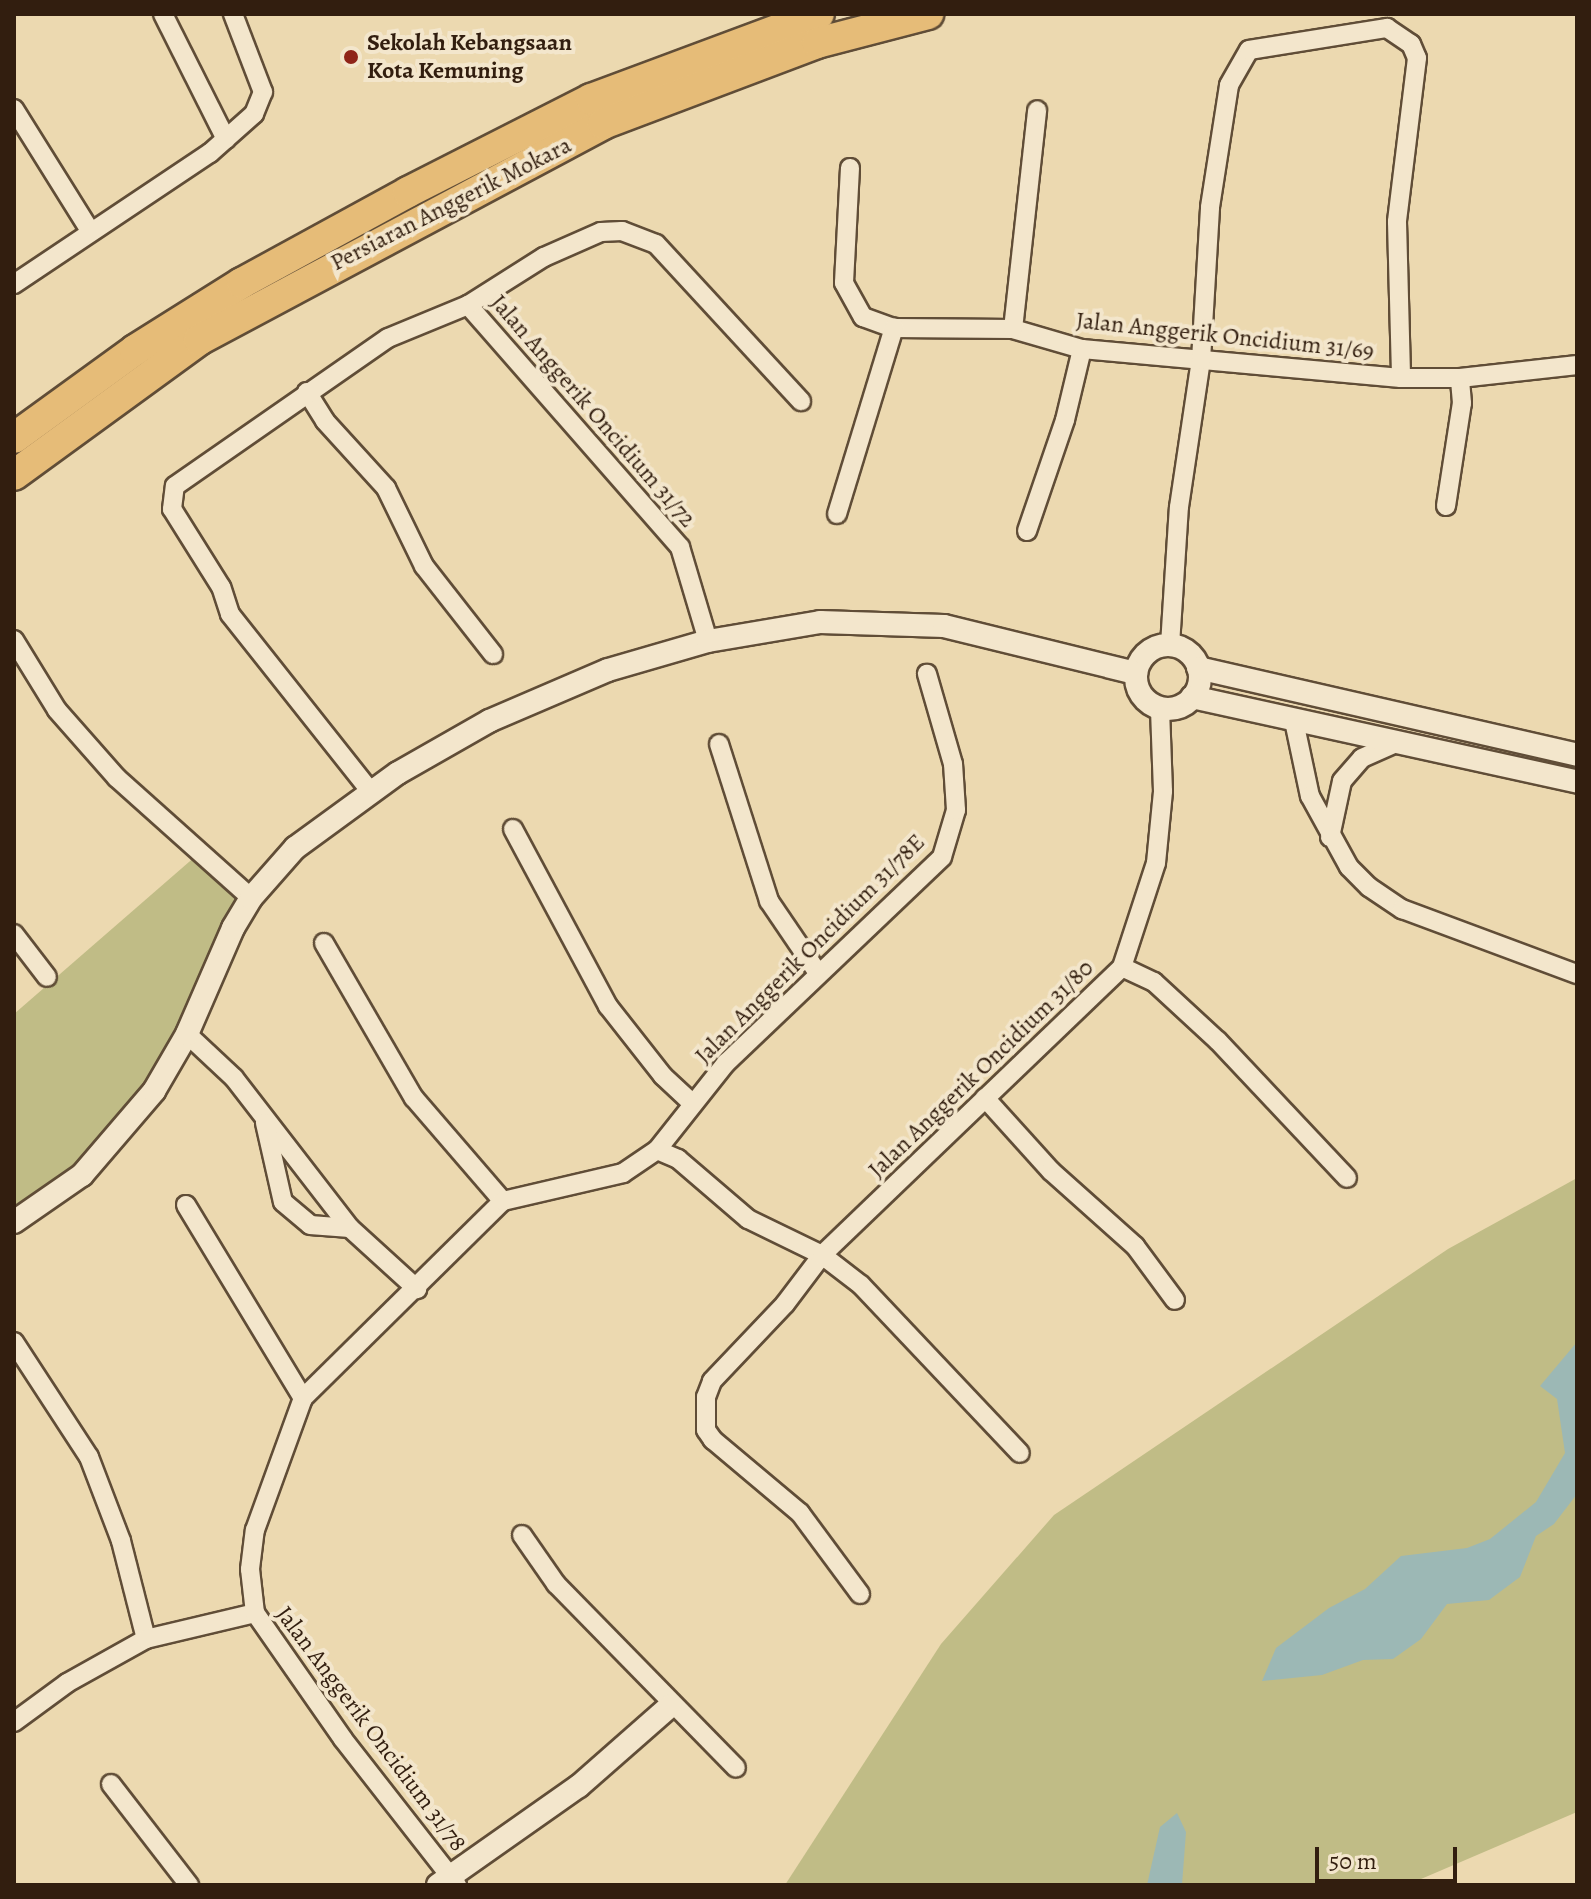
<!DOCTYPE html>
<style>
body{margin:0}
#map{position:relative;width:1591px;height:1899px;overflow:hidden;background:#ecd9b0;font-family:Alegreya,serif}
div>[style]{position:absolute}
.green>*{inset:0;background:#c0bc86}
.water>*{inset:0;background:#9cb8b5}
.roads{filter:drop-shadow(2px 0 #604d37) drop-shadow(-2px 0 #604d37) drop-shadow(0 2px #604d37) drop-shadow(0 -2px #604d37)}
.minor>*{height:18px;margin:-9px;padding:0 9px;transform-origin:9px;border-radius:9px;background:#f3e6cc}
.tertiary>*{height:22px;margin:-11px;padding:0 11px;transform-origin:11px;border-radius:11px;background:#f3e6cc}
.tertiary>.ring{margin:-11px;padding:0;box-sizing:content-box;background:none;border:22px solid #f3e6cc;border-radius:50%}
.primary>*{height:30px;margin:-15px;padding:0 15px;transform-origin:15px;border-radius:15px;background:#e6bc78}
.dots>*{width:22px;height:22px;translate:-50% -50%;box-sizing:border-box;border:4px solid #f3e6cc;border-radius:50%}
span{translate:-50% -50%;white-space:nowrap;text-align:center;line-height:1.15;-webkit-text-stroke:8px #f3e6cc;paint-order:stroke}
.poi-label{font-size:24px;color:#321e0f;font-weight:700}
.left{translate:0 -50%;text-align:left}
.street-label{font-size:24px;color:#321e0f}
.frame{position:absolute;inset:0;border:16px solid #321e0f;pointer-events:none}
.scale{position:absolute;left:1315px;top:1847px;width:142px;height:36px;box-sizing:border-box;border:4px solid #321e0f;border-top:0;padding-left:10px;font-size:24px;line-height:28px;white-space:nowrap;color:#321e0f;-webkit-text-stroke:6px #f3e6cc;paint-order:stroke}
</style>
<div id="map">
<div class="green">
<div style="clip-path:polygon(197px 855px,253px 914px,203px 1015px,81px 1174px,14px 1219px,14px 1014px)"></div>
<div style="clip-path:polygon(1577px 1178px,1577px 1812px,1407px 1885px,785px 1885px,941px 1644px,1054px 1515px,1448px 1249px)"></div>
</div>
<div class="water">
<div style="clip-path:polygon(1577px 1342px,1577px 1494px,1554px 1524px,1536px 1536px,1520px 1577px,1489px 1600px,1447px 1604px,1421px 1639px,1393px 1659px,1363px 1660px,1322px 1675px,1262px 1681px,1276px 1648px,1329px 1608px,1365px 1589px,1401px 1556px,1467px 1548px,1490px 1539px,1536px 1502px,1565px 1453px,1557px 1399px,1540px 1386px)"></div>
<div style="clip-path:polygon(1177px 1813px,1186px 1832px,1182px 1885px,1147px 1885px,1160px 1827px)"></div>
</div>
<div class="roads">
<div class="minor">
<div style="left:163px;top:14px;width:140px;rotate:63.3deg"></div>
<div style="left:14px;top:109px;width:145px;rotate:58deg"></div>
<div style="left:850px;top:168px;width:115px;rotate:93deg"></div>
<div style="left:844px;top:283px;width:39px;rotate:61deg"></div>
<div style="left:863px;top:317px;width:33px;rotate:20deg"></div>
<div style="left:894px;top:328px;width:119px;rotate:0.5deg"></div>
<div style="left:1013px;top:329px;width:72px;rotate:16.2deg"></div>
<div style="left:1082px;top:349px;width:320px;rotate:5.2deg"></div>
<div style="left:1401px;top:378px;width:59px"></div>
<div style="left:1460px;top:378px;width:118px;rotate:-6.3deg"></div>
<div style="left:14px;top:284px;width:236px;rotate:-33.8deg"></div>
<div style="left:210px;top:153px;width:59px;rotate:-41.6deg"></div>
<div style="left:254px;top:114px;width:24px;rotate:-68deg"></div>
<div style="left:263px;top:92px;width:84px;rotate:-111deg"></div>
<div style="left:468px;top:305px;width:322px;rotate:48.8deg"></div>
<div style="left:680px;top:547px;width:98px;rotate:73.4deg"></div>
<div style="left:1013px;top:329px;width:220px;rotate:-83.7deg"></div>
<div style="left:307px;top:392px;width:34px;rotate:58deg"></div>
<div style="left:325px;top:421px;width:91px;rotate:47.7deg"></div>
<div style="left:386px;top:488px;width:87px;rotate:64deg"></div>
<div style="left:424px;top:566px;width:112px;rotate:51.9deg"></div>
<div style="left:1446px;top:506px;width:104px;rotate:-81.2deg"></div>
<div style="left:1462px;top:403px;width:25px;rotate:-95deg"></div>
<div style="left:837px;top:514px;width:195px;rotate:-73deg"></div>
<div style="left:1027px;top:531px;width:117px;rotate:-71.1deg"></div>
<div style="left:1065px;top:420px;width:73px;rotate:-76.5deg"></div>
<div style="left:14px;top:640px;width:82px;rotate:58.4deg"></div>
<div style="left:57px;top:710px;width:91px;rotate:48.6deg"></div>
<div style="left:117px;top:778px;width:180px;rotate:41.8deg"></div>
<div style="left:1170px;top:645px;width:138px;rotate:-86.3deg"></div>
<div style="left:1179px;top:507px;width:149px;rotate:-81.5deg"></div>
<div style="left:1201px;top:360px;width:153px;rotate:-86.6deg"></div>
<div style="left:1210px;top:207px;width:123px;rotate:-81.1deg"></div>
<div style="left:1229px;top:85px;width:40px;rotate:-60.3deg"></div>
<div style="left:1249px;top:50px;width:140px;rotate:-9.1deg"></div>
<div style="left:1387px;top:28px;width:29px;rotate:34deg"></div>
<div style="left:1411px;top:44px;width:15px;rotate:67deg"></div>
<div style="left:1417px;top:58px;width:165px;rotate:97deg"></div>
<div style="left:1397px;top:222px;width:156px;rotate:88.5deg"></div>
<div style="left:1294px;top:721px;width:77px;rotate:78deg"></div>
<div style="left:1310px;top:796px;width:81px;rotate:61.2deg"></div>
<div style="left:1349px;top:867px;width:28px;rotate:45deg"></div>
<div style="left:1369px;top:887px;width:40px;rotate:34deg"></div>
<div style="left:1402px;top:909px;width:187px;rotate:20.4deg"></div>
<div style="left:719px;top:744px;width:165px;rotate:72.3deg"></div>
<div style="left:769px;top:901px;width:87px;rotate:55.8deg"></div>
<div style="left:371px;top:792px;width:227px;rotate:-128.4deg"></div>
<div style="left:230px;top:614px;width:28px;rotate:-108deg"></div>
<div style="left:221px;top:587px;width:92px;rotate:-122.1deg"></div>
<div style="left:172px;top:509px;width:23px;rotate:-83deg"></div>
<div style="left:175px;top:486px;width:259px;rotate:-34.8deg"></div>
<div style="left:388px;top:338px;width:87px;rotate:-22.4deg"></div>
<div style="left:468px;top:305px;width:90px;rotate:-32.3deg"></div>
<div style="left:544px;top:257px;width:62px;rotate:-23.7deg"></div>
<div style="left:601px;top:232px;width:21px;rotate:-3deg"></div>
<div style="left:622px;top:231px;width:36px;rotate:21deg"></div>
<div style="left:656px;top:244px;width:214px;rotate:47.3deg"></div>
<div style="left:513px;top:829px;width:201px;rotate:61.8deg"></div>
<div style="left:608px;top:1006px;width:89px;rotate:51.8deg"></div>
<div style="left:663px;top:1076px;width:38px;rotate:43deg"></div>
<div style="left:1330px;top:837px;width:57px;rotate:-77.9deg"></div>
<div style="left:1342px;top:781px;width:30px;rotate:-49deg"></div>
<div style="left:1362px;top:758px;width:37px;rotate:-24deg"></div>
<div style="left:14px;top:934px;width:54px;rotate:52.5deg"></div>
<div style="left:324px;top:943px;width:179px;rotate:59.9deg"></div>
<div style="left:414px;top:1098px;width:136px;rotate:49.2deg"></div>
<div style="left:1122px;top:967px;width:35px;rotate:25deg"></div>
<div style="left:1154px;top:982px;width:87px;rotate:42.7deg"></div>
<div style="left:1218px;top:1041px;width:188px;rotate:46.7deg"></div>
<div style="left:187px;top:1034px;width:64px;rotate:43.1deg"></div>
<div style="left:234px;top:1078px;width:190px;rotate:52.3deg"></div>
<div style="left:350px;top:1228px;width:91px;rotate:42.3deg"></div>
<div style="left:985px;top:1098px;width:98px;rotate:47.9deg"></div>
<div style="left:1051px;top:1171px;width:113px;rotate:41.8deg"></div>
<div style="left:1135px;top:1246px;width:67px;rotate:53.5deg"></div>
<div style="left:265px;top:1123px;width:81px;rotate:77.2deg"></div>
<div style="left:283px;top:1202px;width:35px;rotate:40deg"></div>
<div style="left:310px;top:1225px;width:40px;rotate:4.3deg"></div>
<div style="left:657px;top:1150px;width:111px;rotate:-51.6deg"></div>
<div style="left:726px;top:1063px;width:298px;rotate:-43.6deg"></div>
<div style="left:942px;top:857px;width:49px;rotate:-73.4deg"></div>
<div style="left:956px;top:810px;width:46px;rotate:-93.7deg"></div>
<div style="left:953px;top:764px;width:94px;rotate:-106.1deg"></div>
<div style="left:186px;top:1205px;width:226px;rotate:58.8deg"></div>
<div style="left:14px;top:1342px;width:137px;rotate:56.9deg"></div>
<div style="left:89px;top:1457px;width:90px;rotate:69.1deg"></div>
<div style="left:121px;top:1541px;width:101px;rotate:75.7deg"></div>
<div style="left:522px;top:1535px;width:60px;rotate:55.2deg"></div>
<div style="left:556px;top:1584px;width:257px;rotate:45.6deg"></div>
<div style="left:860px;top:1594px;width:101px;rotate:-126.5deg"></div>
<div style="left:800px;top:1513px;width:114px;rotate:-140deg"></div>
<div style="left:713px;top:1440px;width:12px;rotate:-125deg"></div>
<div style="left:706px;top:1430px;width:33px;rotate:-90deg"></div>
<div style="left:706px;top:1397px;width:17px;rotate:-69deg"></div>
<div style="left:712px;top:1381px;width:106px;rotate:-46.5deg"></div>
<div style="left:785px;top:1304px;width:61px;rotate:-52.9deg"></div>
<div style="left:822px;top:1255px;width:416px;rotate:-43.8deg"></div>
<div style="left:1122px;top:967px;width:109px;rotate:-71.9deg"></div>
<div style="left:1156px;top:863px;width:72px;rotate:-84.4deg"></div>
<div style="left:1163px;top:791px;width:83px;rotate:-92.1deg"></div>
<div style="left:14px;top:1722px;width:66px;rotate:-36.3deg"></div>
<div style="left:67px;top:1683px;width:90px;rotate:-29.1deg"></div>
<div style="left:146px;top:1639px;width:112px;rotate:-13.4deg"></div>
<div style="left:111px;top:1784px;width:128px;rotate:52.3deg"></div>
<div style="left:457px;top:1885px;width:185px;rotate:-128deg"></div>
<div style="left:343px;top:1739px;width:154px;rotate:-124.9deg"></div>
<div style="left:255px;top:1613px;width:44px;rotate:-96.5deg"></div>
<div style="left:250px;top:1569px;width:39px;rotate:-83deg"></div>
<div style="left:255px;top:1530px;width:140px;rotate:-70deg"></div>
<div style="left:303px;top:1398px;width:281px;rotate:-44.6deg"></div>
<div style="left:503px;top:1201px;width:123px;rotate:-13.1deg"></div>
<div style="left:623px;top:1173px;width:41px;rotate:-34.1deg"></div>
<div style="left:657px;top:1150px;width:23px;rotate:23deg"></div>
<div style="left:678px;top:1159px;width:92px;rotate:40.6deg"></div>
<div style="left:748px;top:1219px;width:82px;rotate:25.9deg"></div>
<div style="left:822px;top:1255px;width:49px;rotate:37.6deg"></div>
<div style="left:861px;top:1285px;width:231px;rotate:46.6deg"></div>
</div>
<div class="tertiary">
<div class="ring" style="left:1136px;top:645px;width:42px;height:42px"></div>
<div style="left:1198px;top:668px;width:389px;rotate:12.9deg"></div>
<div style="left:1192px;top:697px;width:394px;rotate:12.4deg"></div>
<div style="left:14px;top:1222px;width:83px;rotate:-34.7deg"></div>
<div style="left:82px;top:1175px;width:111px;rotate:-49.4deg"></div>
<div style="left:154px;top:1091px;width:66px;rotate:-59.9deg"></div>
<div style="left:187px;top:1034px;width:116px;rotate:-66.5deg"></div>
<div style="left:233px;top:928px;width:35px;rotate:-59deg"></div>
<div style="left:251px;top:898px;width:67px;rotate:-48.7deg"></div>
<div style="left:295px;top:848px;width:127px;rotate:-36.1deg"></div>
<div style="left:398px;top:773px;width:105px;rotate:-29.7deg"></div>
<div style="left:489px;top:721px;width:129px;rotate:-23.2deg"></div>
<div style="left:608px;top:670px;width:104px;rotate:-16.2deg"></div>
<div style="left:708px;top:641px;width:114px;rotate:-9.6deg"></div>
<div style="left:820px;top:622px;width:124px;rotate:1.8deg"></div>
<div style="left:944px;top:626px;width:198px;rotate:13.8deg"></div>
<div style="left:438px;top:1885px;width:172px;rotate:-35.1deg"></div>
<div style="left:579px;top:1786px;width:121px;rotate:-41.3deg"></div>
</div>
<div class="primary">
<div style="left:14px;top:438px;width:150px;rotate:-36deg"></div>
<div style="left:135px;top:350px;width:126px;rotate:-32.1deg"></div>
<div style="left:242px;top:283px;width:189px;rotate:-28.7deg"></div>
<div style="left:408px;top:192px;width:205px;rotate:-26.9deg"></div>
<div style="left:591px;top:99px;width:243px;rotate:-20.4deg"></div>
<div style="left:14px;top:475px;width:229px;rotate:-36.1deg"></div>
<div style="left:199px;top:340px;width:458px;rotate:-28.1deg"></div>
<div style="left:603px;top:124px;width:229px;rotate:-20.7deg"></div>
<div style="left:817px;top:43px;width:115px;rotate:-14.6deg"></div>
</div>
</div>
<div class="dots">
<div style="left:351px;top:57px;background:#8f2418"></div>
</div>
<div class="poi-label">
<span class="left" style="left:367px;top:57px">Sekolah Kebangsaan<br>Kota Kemuning</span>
</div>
<div class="street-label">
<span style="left:451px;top:204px;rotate:-27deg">Persiaran Anggerik Mokara</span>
<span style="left:1225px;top:336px;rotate:6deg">Jalan Anggerik Oncidium 31/69</span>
<span style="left:593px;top:411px;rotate:49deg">Jalan Anggerik Oncidium 31/72</span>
<span style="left:810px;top:949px;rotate:-45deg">Jalan Anggerik Oncidium 31/78E</span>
<span style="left:981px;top:1069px;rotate:-44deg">Jalan Anggerik Oncidium 31/80</span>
<span style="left:371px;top:1729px;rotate:53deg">Jalan Anggerik Oncidium 31/78</span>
</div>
<div class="frame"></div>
<div class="scale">50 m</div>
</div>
